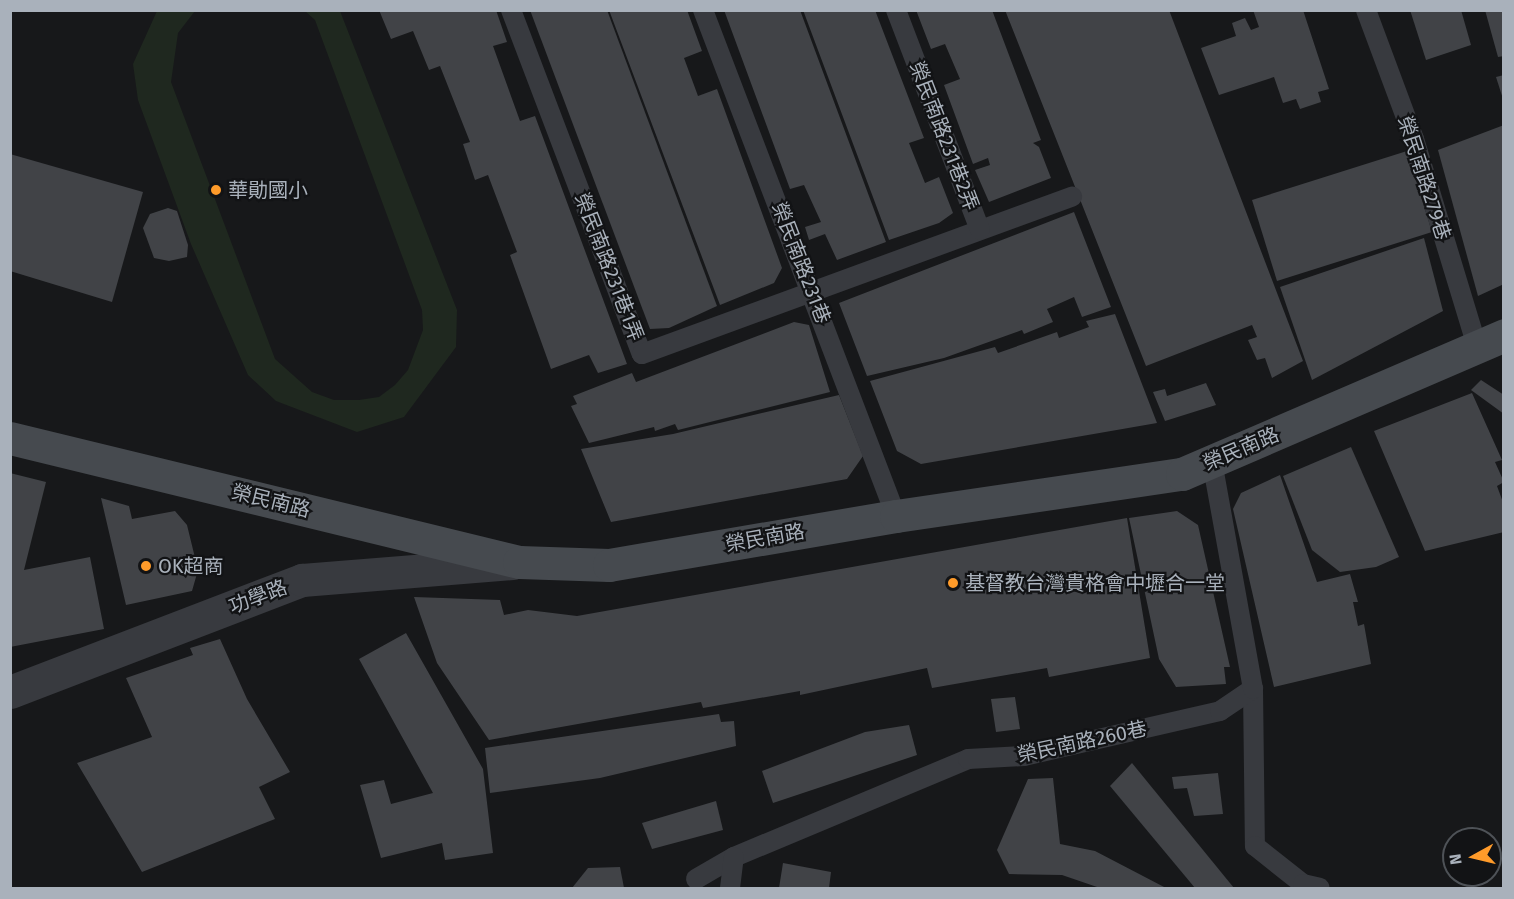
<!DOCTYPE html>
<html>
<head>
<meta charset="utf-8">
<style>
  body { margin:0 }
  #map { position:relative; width:1514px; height:899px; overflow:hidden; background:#17181a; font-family:"Fira Sans","Noto Sans TC",sans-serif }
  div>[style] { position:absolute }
  .green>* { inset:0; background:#1f281f }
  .building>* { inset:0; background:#414347 }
  .lane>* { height:20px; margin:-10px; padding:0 10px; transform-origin:10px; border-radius:10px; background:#383a3f }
  .street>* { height:33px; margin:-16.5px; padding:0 16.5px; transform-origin:16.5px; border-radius:16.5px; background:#383a3f }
  .secondary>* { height:33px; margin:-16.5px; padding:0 16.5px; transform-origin:16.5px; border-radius:16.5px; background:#464a4f }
  .dots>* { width:16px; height:16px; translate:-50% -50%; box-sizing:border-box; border:3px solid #121315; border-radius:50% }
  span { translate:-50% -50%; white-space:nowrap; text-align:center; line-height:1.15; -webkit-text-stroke:4.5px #121315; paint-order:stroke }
  .street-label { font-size:20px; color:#a9b1bb }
  .poi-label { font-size:20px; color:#a9b1bb }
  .left { translate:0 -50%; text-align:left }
  .frame { position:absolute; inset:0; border:12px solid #a9b1bb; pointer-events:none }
  .north { position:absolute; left:1442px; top:827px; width:60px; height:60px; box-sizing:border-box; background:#121315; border:2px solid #4e5257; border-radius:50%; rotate:262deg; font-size:16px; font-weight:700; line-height:24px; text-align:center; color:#a9b1bb }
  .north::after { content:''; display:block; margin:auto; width:21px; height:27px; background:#ff9b2a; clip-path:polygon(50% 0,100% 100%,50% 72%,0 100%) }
</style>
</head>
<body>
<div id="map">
  <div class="green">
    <i style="clip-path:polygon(157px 11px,195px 11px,178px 33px,171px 82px,275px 359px,312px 392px,334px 400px,359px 400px,379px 397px,395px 385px,408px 370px,423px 330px,422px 310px,315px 20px,305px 11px,340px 11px,457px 310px,456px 347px,404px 417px,357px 432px,276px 401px,248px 375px,191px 244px,138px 100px,133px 64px)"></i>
  </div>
  <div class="building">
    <i style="clip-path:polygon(379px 10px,496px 10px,507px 42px,493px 46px,520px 121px,535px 116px,627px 364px,598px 373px,589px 355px,551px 369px,510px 255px,517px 252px,488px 175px,475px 180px,463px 144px,470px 142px,440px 66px,429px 70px,413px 31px,391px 39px)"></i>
    <i style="clip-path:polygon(530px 10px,607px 10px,717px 306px,669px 328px,650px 329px)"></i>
    <i style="clip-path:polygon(609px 10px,687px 10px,702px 51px,684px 58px,698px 96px,717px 89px,782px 268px,774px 283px,720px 305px)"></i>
    <i style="clip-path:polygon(724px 10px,800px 10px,886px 242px,837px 260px,825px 234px,809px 240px,805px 227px,821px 222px,804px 185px,790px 189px)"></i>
    <i style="clip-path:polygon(803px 10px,875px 10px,924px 138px,909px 143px,925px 183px,939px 177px,953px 213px,939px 223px,889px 240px)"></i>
    <i style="clip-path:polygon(916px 10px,992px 10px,1041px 140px,1033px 143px,1039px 147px,1051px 178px,989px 202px,975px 170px,990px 165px,988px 158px,973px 164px,944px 85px,960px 79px,945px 44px,931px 49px)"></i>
    <i style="clip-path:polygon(1005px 10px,1169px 10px,1303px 361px,1272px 378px,1265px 358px,1257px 360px,1248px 340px,1257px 337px,1252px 325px,1146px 366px)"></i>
    <i style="clip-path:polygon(1253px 10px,1303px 10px,1329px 89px,1318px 92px,1321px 102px,1300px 109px,1296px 99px,1283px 103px,1274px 77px,1219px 95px,1201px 48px,1236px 36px,1232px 23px,1245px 18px,1251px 30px,1259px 27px)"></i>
    <i style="clip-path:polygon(1410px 10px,1461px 10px,1471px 45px,1426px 60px)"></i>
    <i style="clip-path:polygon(1485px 10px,1504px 10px,1504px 56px,1498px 57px)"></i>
    <i style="clip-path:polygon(1504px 75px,1504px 99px,1503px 99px,1496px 77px)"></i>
    <i style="clip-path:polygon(1504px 125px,1504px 284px,1478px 296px,1438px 150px)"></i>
    <i style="clip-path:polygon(1407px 151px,1432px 232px,1277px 281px,1252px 200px)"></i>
    <i style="clip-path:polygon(10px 154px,143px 192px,112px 302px,10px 271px)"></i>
    <i style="clip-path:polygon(168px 208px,177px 211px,188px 245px,187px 257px,169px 261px,154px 258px,143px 228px,150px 214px)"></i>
    <i style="clip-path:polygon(1074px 212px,1111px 307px,1082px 317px,1074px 297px,1047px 309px,1053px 322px,1024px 334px,1022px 330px,944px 358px,867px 376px,839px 303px)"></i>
    <i style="clip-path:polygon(1424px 238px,1443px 311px,1312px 380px,1280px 287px)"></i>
    <i style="clip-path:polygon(1115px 314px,1157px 423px,921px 464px,897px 451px,870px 381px,995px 347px,998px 353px,1057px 332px,1059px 338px,1089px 327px,1086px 321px)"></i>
    <i style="clip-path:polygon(794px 322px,809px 325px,830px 392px,678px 430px,675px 424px,655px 431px,654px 427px,589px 443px,571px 406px,577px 404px,573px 396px,632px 373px,636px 382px)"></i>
    <i style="clip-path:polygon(1481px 380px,1504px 395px,1504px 414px,1471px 390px)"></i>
    <i style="clip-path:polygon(1206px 383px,1216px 405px,1165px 421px,1153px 392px,1165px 389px,1167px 396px)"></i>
    <i style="clip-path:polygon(1472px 393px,1502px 460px,1495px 462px,1504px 482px,1497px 486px,1504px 505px,1504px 532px,1425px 551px,1374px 431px)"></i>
    <i style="clip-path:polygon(839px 395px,863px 456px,847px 479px,611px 522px,581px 449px,673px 434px)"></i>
    <i style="clip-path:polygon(1351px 447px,1399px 557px,1376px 567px,1340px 572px,1312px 550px,1283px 476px)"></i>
    <i style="clip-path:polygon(10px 473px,46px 482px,24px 570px,90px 557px,104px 629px,10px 647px)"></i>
    <i style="clip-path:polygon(1280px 475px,1317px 582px,1350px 574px,1358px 602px,1353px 602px,1358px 626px,1364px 624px,1371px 664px,1274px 687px,1233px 509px,1241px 493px)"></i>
    <i style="clip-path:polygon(101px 498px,129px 506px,132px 519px,175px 511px,187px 525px,198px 570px,192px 591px,126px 605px)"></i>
    <i style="clip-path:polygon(1177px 511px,1198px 525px,1230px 667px,1224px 667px,1226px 684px,1176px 687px,1159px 659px,1129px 518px)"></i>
    <i style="clip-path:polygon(1127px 518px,1150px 658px,1049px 677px,1047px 668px,932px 688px,927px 668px,800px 695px,800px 691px,703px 708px,701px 702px,489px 740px,437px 663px,414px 597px,500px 600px,504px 615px,528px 610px,577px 616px)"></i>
    <i style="clip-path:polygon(406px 633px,483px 769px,493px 853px,445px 860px,442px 843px,381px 858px,360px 785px,384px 780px,391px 804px,433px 793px,359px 659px)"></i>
    <i style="clip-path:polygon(220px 639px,247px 699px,290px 772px,259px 787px,275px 819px,142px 872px,77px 763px,152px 737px,126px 678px,193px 655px,190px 648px)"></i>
    <i style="clip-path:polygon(1015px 697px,1020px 729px,996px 732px,991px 699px)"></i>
    <i style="clip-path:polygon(719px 714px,721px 722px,734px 721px,736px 746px,600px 778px,490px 793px,485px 748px)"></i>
    <i style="clip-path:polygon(909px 725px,917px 755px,773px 803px,762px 771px,865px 732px)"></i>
    <i style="clip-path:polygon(1132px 763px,1234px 888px,1195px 888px,1110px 786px)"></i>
    <i style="clip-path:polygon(1218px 773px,1223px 814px,1194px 816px,1187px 788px,1174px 789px,1172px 777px)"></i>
    <i style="clip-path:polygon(1053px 778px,1060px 844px,1095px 851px,1166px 888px,1100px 888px,1062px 875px,1009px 874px,997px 850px,1028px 779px)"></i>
    <i style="clip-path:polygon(716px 801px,723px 830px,652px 849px,642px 823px)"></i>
    <i style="clip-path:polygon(783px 863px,831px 872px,829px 888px,779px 888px)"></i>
    <i style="clip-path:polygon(620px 867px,624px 888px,572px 888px,588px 868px)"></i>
  </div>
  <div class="lane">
    <i style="left:511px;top:10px;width:368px;rotate:69.2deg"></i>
    <i style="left:642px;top:354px;width:458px;rotate:-20.1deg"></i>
    <i style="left:703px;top:10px;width:542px;rotate:69.12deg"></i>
    <i style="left:896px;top:10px;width:235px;rotate:69.1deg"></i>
    <i style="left:1366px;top:10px;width:138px;rotate:69.6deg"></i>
    <i style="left:1414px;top:139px;width:217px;rotate:73.1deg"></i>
    <i style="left:1253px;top:689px;width:157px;rotate:89.3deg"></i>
    <i style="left:1255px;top:846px;width:61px;rotate:38.4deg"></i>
    <i style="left:1303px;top:884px;width:17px;rotate:13deg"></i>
    <i style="left:696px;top:879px;width:44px;rotate:-30.1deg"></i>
    <i style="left:734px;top:857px;width:254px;rotate:-22.7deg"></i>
    <i style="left:968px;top:759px;width:56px;rotate:-3.1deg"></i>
    <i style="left:1024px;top:756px;width:201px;rotate:-12.9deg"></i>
    <i style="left:1220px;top:711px;width:40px;rotate:-34deg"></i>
    <i style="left:1253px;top:689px;width:232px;rotate:-100.2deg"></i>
    <i style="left:730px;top:888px;width:31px;rotate:-83deg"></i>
  </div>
  <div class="street">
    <i style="left:10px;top:692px;width:313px;rotate:-21deg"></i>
    <i style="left:302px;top:580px;width:211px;rotate:-4.6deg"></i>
  </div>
  <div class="secondary">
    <i style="left:10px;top:438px;width:524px;rotate:13.69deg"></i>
    <i style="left:519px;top:562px;width:90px;rotate:1.9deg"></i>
    <i style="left:609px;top:565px;width:291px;rotate:-9.7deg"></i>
    <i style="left:896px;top:516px;width:289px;rotate:-8.4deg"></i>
    <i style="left:1182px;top:474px;width:351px;rotate:-23.3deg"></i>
  </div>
  <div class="dots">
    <i style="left:216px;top:190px;background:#ff9b2a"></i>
    <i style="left:146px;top:566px;background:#ff9b2a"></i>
    <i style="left:953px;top:583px;background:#ff9b2a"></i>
  </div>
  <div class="street-label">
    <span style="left:944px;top:136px;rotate:69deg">榮民南路231巷2弄</span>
    <span style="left:1424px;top:178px;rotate:72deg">榮民南路279巷</span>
    <span style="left:801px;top:263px;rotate:69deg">榮民南路231巷</span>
    <span style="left:609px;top:267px;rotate:69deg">榮民南路231巷1弄</span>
    <span style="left:1241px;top:449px;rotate:-23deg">榮民南路</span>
    <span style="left:271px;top:501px;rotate:14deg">榮民南路</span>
    <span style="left:765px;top:538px;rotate:-10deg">榮民南路</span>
    <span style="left:258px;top:597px;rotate:-21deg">功學路</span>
    <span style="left:1082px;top:742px;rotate:-12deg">榮民南路260巷</span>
  </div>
  <div class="poi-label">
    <span class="left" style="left:228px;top:190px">華勛國小</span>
    <span class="left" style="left:158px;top:566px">OK超商</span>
    <span class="left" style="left:965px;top:583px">基督教台灣貴格會中壢合一堂</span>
  </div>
  <div class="frame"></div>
  <div class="north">N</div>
</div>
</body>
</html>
